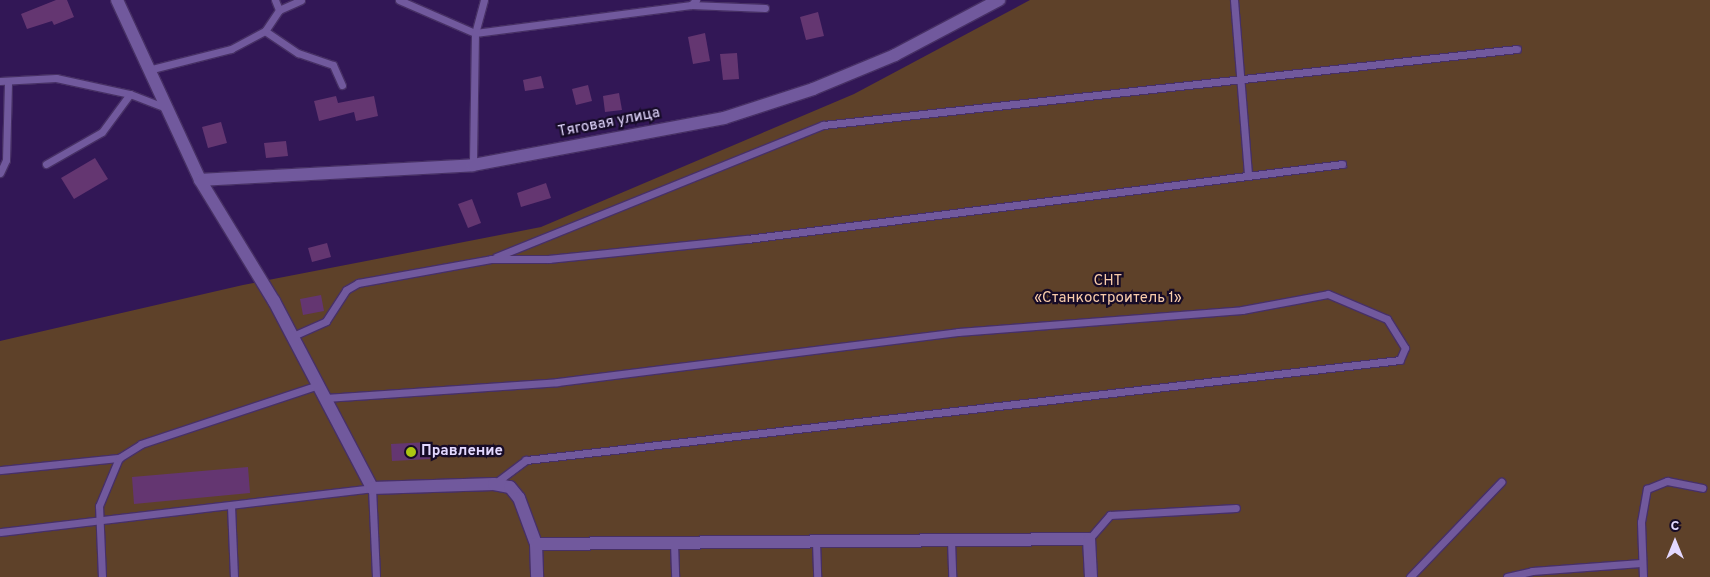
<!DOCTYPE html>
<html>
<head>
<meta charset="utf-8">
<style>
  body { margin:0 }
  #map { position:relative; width:1710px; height:577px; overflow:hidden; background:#321756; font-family:Overpass,sans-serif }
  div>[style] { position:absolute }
  .green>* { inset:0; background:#5e4129 }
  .building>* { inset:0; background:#643671 }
  .roads { filter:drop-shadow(1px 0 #473065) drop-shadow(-1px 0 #473065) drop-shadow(0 1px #473065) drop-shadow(0 -1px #473065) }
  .lane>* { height:7px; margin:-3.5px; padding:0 3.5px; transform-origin:3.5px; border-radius:3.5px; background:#71599d }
  .street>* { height:12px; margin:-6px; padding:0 6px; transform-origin:6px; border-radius:6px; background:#71599d }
  .dots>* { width:14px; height:14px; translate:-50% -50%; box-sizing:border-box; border:2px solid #160b27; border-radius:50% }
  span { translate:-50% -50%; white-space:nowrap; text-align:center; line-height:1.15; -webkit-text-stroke:4.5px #160b27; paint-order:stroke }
  .street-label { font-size:15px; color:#e3d8ff }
  .park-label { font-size:15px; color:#f7cbaa }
  .poi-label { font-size:15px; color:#e3d8ff; font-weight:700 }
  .left { translate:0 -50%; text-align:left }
  .north { position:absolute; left:1650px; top:517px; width:50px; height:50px; -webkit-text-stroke:4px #160b27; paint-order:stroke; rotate:0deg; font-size:14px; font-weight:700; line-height:20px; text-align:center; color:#e3d8ff }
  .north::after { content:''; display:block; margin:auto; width:18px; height:22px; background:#e3d8ff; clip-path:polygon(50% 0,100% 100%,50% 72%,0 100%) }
</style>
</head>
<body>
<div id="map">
  <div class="green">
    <i style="clip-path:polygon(1030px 0,1710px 0,1710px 577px,0 577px,0 341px,243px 285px,541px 227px,854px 94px)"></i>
  </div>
  <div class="building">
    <i style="clip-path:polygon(56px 0,67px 0,74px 17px,54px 25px,52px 21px,27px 29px,21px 14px)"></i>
    <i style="clip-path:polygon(818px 12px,824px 36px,806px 40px,800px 17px)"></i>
    <i style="clip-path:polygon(705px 33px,710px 61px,693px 64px,688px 37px)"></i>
    <i style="clip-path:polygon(737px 53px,739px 79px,723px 80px,720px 54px)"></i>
    <i style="clip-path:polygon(541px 76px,544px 88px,525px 91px,523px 80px)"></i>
    <i style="clip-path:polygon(588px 85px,592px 101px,576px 105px,572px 89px)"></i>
    <i style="clip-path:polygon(619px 93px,622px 110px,605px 112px,603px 96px)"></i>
    <i style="clip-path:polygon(336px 96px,338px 103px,374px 96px,378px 116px,356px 121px,354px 112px,319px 121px,314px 101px)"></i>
    <i style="clip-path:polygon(221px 122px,227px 143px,208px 148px,202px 127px)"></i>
    <i style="clip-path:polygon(286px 141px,288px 156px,266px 158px,264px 143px)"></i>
    <i style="clip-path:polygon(95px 158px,108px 179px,74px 199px,61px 178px)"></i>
    <i style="clip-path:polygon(546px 183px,551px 198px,521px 207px,517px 193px)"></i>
    <i style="clip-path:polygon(472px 199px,481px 223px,468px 228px,458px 204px)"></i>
    <i style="clip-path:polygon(327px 243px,331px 257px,312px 262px,308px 248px)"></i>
    <i style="clip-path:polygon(321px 295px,324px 311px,303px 315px,300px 299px)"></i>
    <i style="clip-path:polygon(429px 442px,430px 459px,392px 461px,391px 444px)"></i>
    <i style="clip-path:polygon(248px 467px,250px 493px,134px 504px,132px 477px)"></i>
  </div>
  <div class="roads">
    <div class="lane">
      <i style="left:275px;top:0;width:11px;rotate:68deg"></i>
      <i style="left:399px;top:0;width:83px;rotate:23.5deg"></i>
      <i style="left:475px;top:33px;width:132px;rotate:90.9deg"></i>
      <i style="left:484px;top:0;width:34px;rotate:105deg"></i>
      <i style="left:475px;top:33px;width:218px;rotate:-7.4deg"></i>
      <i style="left:691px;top:5px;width:7px;rotate:-45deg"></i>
      <i style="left:1234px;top:0;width:176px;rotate:85.4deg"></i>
      <i style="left:691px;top:5px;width:74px;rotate:2.3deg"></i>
      <i style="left:265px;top:31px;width:40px;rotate:34deg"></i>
      <i style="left:298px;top:53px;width:37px;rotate:19deg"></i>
      <i style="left:333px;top:65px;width:22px;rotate:66deg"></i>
      <i style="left:148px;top:70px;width:86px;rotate:-14.2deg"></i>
      <i style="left:231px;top:49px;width:38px;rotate:-28deg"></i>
      <i style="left:265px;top:31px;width:25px;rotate:-56deg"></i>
      <i style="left:279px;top:10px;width:24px;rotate:-24deg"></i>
      <i style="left:0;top:81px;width:56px;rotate:-3.1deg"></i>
      <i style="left:56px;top:78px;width:76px;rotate:12.2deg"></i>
      <i style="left:130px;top:94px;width:36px;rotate:21deg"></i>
      <i style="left:46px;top:164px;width:64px;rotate:-29.7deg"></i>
      <i style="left:102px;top:132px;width:47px;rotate:-53.6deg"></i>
      <i style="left:0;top:173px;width:14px;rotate:-65deg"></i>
      <i style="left:6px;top:160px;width:78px;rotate:-88.5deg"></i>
      <i style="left:496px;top:257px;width:353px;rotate:-22deg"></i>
      <i style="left:823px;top:125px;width:698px;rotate:-6.25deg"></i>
      <i style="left:293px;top:336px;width:36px;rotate:-24deg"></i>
      <i style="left:326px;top:321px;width:37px;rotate:-57deg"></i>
      <i style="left:346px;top:290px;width:14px;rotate:-30deg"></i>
      <i style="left:358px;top:283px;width:135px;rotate:-10.2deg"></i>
      <i style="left:491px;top:259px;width:58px"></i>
      <i style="left:549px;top:259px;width:199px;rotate:-5.8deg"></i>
      <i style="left:747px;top:239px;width:600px;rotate:-7.18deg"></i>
      <i style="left:325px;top:398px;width:233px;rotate:-3.9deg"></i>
      <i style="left:557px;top:382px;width:404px;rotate:-7.1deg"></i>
      <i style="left:958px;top:332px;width:285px;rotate:-4.4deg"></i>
      <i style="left:1242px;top:310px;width:87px;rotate:-10.5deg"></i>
      <i style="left:1328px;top:294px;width:64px;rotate:23deg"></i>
      <i style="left:1387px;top:319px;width:34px;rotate:58deg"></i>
      <i style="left:1405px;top:348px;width:13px;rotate:113deg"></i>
      <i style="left:1400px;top:360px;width:880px;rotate:173.47deg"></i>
      <i style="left:526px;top:460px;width:39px;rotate:143deg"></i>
      <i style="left:0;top:470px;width:120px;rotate:-5.8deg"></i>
      <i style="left:231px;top:506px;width:71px;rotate:87.6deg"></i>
      <i style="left:0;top:532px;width:375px;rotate:-6.7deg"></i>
      <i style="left:372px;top:488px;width:89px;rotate:87.4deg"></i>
      <i style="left:1089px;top:539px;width:32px;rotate:-49deg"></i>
      <i style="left:1110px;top:515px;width:126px;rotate:-3.2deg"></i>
      <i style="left:951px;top:540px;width:37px;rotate:88deg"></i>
      <i style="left:816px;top:542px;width:35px;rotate:88deg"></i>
      <i style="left:674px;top:543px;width:34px;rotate:88deg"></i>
      <i style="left:102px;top:577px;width:71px;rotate:-92.4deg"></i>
      <i style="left:99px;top:506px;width:52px;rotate:-67.4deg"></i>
      <i style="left:119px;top:458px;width:26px;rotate:-32deg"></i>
      <i style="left:141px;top:444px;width:187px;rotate:-18.4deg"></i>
      <i style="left:1410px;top:577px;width:132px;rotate:-46.2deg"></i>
      <i style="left:1507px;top:577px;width:26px;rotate:-13deg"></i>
      <i style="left:1532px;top:571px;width:109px;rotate:-4.2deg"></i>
      <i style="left:1643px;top:577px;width:55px;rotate:-92.1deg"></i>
      <i style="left:1641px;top:522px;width:34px;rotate:-80deg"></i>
      <i style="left:1647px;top:489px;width:22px;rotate:-22deg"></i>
      <i style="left:1667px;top:481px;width:36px;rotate:11deg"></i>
    </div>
    <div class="street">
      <i style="left:117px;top:0;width:198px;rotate:65.2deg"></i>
      <i style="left:200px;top:180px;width:142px;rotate:58.6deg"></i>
      <i style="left:274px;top:301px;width:211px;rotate:62.3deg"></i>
      <i style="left:372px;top:488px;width:122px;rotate:-1.9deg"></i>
      <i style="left:494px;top:484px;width:16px;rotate:11deg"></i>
      <i style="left:510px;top:487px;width:14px;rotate:51deg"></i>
      <i style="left:519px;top:498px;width:49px;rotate:69.7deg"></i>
      <i style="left:536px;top:544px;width:33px;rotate:88deg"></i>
      <i style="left:200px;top:180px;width:273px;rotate:-3.1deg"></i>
      <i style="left:473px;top:165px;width:255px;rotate:-10.6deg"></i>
      <i style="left:724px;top:118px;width:94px;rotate:-18deg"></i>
      <i style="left:813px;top:89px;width:89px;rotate:-22.5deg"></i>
      <i style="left:895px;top:55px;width:118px;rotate:-27.9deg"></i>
      <i style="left:536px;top:544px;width:553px;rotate:-0.52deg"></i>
      <i style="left:1089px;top:539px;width:38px;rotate:87deg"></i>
    </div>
  </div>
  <div class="dots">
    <i style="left:411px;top:452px;background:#acc611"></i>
  </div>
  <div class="street-label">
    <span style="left:609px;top:123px;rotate:-11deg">Тяговая улица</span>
  </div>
  <div class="park-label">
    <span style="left:1108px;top:290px">СНТ<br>«Станкостроитель 1»</span>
  </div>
  <div class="poi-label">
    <span class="left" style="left:421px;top:452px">Правление</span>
  </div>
  <div class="north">С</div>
</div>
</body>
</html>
